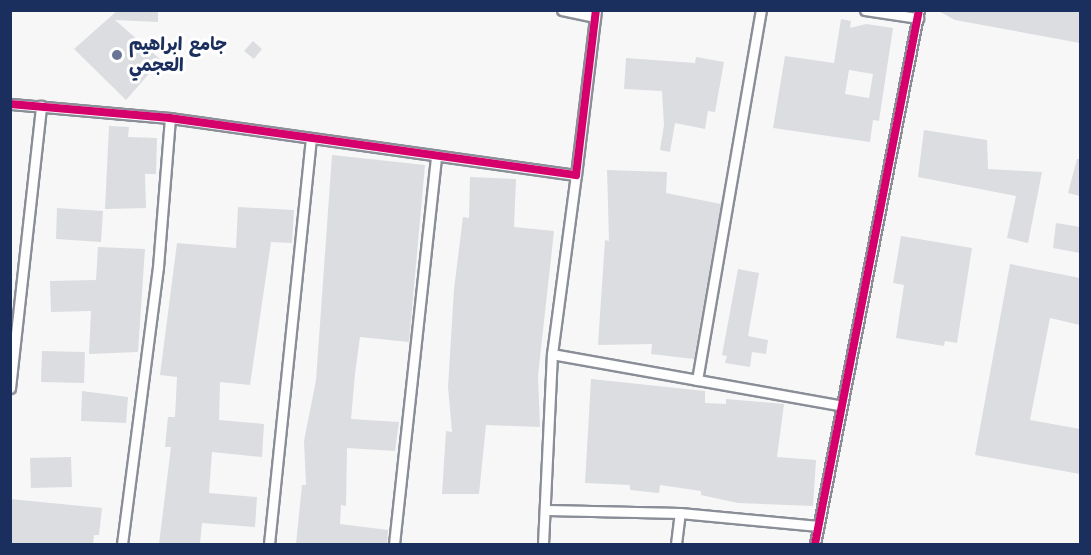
<!DOCTYPE html>
<html>
<head>
<meta charset="utf-8">
<style>
  body { margin:0 }
  #map { position:relative; width:1091px; height:555px; overflow:hidden; background:#f7f7f8; font-family:"Shantell Sans","Playpen Sans Arabic",sans-serif }
  div>[style] { position:absolute }
  .building>* { inset:0; background:#dcdde0 }
  .roads { filter:drop-shadow(2px 0 #8a8e97) drop-shadow(-2px 0 #8a8e97) drop-shadow(0 2px #8a8e97) drop-shadow(0 -2px #8a8e97) }
  .street>* { height:9px; margin:-4.5px; padding:0 4.5px; transform-origin:4.5px; border-radius:4.5px; background:#fefefe }
  .cycleway>* { height:8px; margin:-4px; padding:0 4px; transform-origin:4px; border-radius:4px; background:#d6006c }
  .dots>* { width:16px; height:16px; translate:-50% -50%; box-sizing:border-box; border:3px solid #fff; border-radius:50% }
  span { translate:-50% -50%; white-space:nowrap; text-align:center; line-height:1.15; -webkit-text-stroke:6px #fff; paint-order:stroke }
  .poi-label { font-size:18px; color:#1b2f5e; font-weight:700 }
  .left { translate:0 -50%; text-align:left }
  .frame { position:absolute; inset:0; border:12px solid #1b2f5e; pointer-events:none }
</style>
</head>
<body>
<div id="map">
  <div class="building">
    <i style="clip-path:polygon(118px 10px,158px 10px,158px 22px,115px 20px,161px 60px,126px 100px,74px 49px)"></i>
    <i style="clip-path:polygon(937px 10px,1080px 10px,1080px 43px,955px 20px)"></i>
    <i style="clip-path:polygon(evenodd,841px 19px,851px 21px,850px 28px,866px 24px,893px 28px,879px 121px,873px 120px,870px 142px,773px 128px,785px 56px,834px 63px,841px 19px,849px 70px,873px 74px,869px 98px,845px 94px,849px 70px)"></i>
    <i style="clip-path:polygon(253px 41px,262px 49px,254px 59px,244px 51px)"></i>
    <i style="clip-path:polygon(696px 57px,724px 62px,715px 112px,708px 111px,705px 129px,675px 123px,670px 152px,660px 150px,664px 125px,662px 91px,624px 89px,626px 58px,695px 63px)"></i>
    <i style="clip-path:polygon(109px 126px,129px 127px,128px 137px,157px 138px,156px 174px,145px 174px,146px 208px,105px 209px)"></i>
    <i style="clip-path:polygon(924px 130px,987px 140px,988px 169px,1042px 172px,1028px 243px,1007px 238px,1016px 196px,918px 177px)"></i>
    <i style="clip-path:polygon(332px 155px,425px 165px,409px 342px,360px 337px,355px 374px,351px 419px,399px 422px,395px 451px,347px 448px,346px 506px,341px 505px,340px 524px,388px 530px,387px 544px,296px 544px,302px 485px,306px 485px,304px 441px,316px 380px)"></i>
    <i style="clip-path:polygon(1077px 159px,1080px 159px,1080px 196px,1068px 193px)"></i>
    <i style="clip-path:polygon(607px 170px,667px 172px,666px 193px,721px 204px,694px 359px,651px 354px,652px 344px,598px 345px,605px 240px,609px 241px)"></i>
    <i style="clip-path:polygon(470px 177px,516px 179px,514px 227px,554px 231px,538px 376px,540px 427px,486px 425px,479px 494px,442px 494px,446px 431px,452px 432px,448px 387px,454px 289px,463px 217px,469px 218px)"></i>
    <i style="clip-path:polygon(238px 207px,294px 210px,292px 243px,271px 242px,250px 385px,220px 382px,219px 420px,264px 424px,262px 457px,212px 452px,209px 493px,257px 497px,255px 527px,202px 523px,200px 544px,159px 544px,171px 447px,165px 447px,168px 417px,175px 417px,177px 377px,160px 375px,177px 243px,236px 248px)"></i>
    <i style="clip-path:polygon(57px 208px,103px 211px,101px 242px,56px 239px)"></i>
    <i style="clip-path:polygon(1056px 223px,1080px 227px,1080px 253px,1053px 248px)"></i>
    <i style="clip-path:polygon(901px 236px,972px 248px,957px 343px,945px 341px,944px 346px,896px 338px,904px 285px,893px 283px)"></i>
    <i style="clip-path:polygon(98px 247px,145px 249px,138px 352px,89px 354px,91px 311px,51px 312px,50px 281px,96px 280px)"></i>
    <i style="clip-path:polygon(1010px 264px,1080px 278px,1080px 325px,1050px 318px,1030px 420px,1080px 429px,1080px 474px,975px 455px)"></i>
    <i style="clip-path:polygon(738px 269px,759px 273px,748px 336px,768px 340px,766px 354px,752px 352px,750px 367px,725px 363px,727px 356px,722px 355px)"></i>
    <i style="clip-path:polygon(42px 351px,85px 352px,84px 383px,41px 382px)"></i>
    <i style="clip-path:polygon(591px 379px,705px 391px,705px 403px,726px 404px,726px 399px,784px 404px,777px 457px,816px 460px,813px 506px,738px 503px,701px 495px,701px 491px,660px 485px,659px 493px,630px 490px,630px 485px,585px 483px)"></i>
    <i style="clip-path:polygon(82px 391px,128px 397px,126px 423px,81px 421px)"></i>
    <i style="clip-path:polygon(71px 457px,72px 487px,31px 488px,30px 458px)"></i>
    <i style="clip-path:polygon(10px 499px,102px 508px,99px 535px,94px 535px,93px 544px,10px 544px)"></i>
  </div>
  <div class="roads">
    <div class="street">
      <i style="left:562px;top:10px;width:34px;rotate:12deg"></i>
      <i style="left:865px;top:10px;width:54px;rotate:8.6deg"></i>
      <i style="left:10px;top:104px;width:161px;rotate:5deg"></i>
      <i style="left:170px;top:118px;width:410px;rotate:8deg"></i>
      <i style="left:576px;top:175px;width:166px;rotate:-83.1deg"></i>
      <i style="left:552px;top:354px;width:291px;rotate:10.1deg"></i>
      <i style="left:697px;top:380px;width:375px;rotate:-80.2deg"></i>
      <i style="left:10px;top:388px;width:284px;rotate:-83.7deg"></i>
      <i style="left:548px;top:510px;width:132px;rotate:1.3deg"></i>
      <i style="left:680px;top:513px;width:139px;rotate:5.4deg"></i>
      <i style="left:122px;top:544px;width:279px;rotate:-82.6deg"></i>
      <i style="left:158px;top:267px;width:149px;rotate:-85.4deg"></i>
      <i style="left:269px;top:544px;width:405px;rotate:-84.1deg"></i>
      <i style="left:394px;top:544px;width:388px;rotate:-83.8deg"></i>
      <i style="left:543px;top:544px;width:190px;rotate:-87.3deg"></i>
      <i style="left:552px;top:354px;width:181px;rotate:-82.4deg"></i>
      <i style="left:676px;top:544px;width:31px;rotate:-83deg"></i>
      <i style="left:815px;top:544px;width:544px;rotate:-78.98deg"></i>
    </div>
  </div>
  <div class="cycleway">
    <i style="left:10px;top:104px;width:161px;rotate:5deg"></i>
    <i style="left:170px;top:118px;width:410px;rotate:8deg"></i>
    <i style="left:576px;top:175px;width:166px;rotate:-83.1deg"></i>
    <i style="left:815px;top:544px;width:544px;rotate:-78.98deg"></i>
  </div>
  <div class="dots">
    <i style="left:117px;top:55px;background:#687594"></i>
  </div>
  <div class="poi-label">
    <span class="left" style="left:129px;top:55px">جامع ابراهيم<br>العجمي</span>
  </div>
  <div class="frame"></div>
</div>
</body>
</html>
